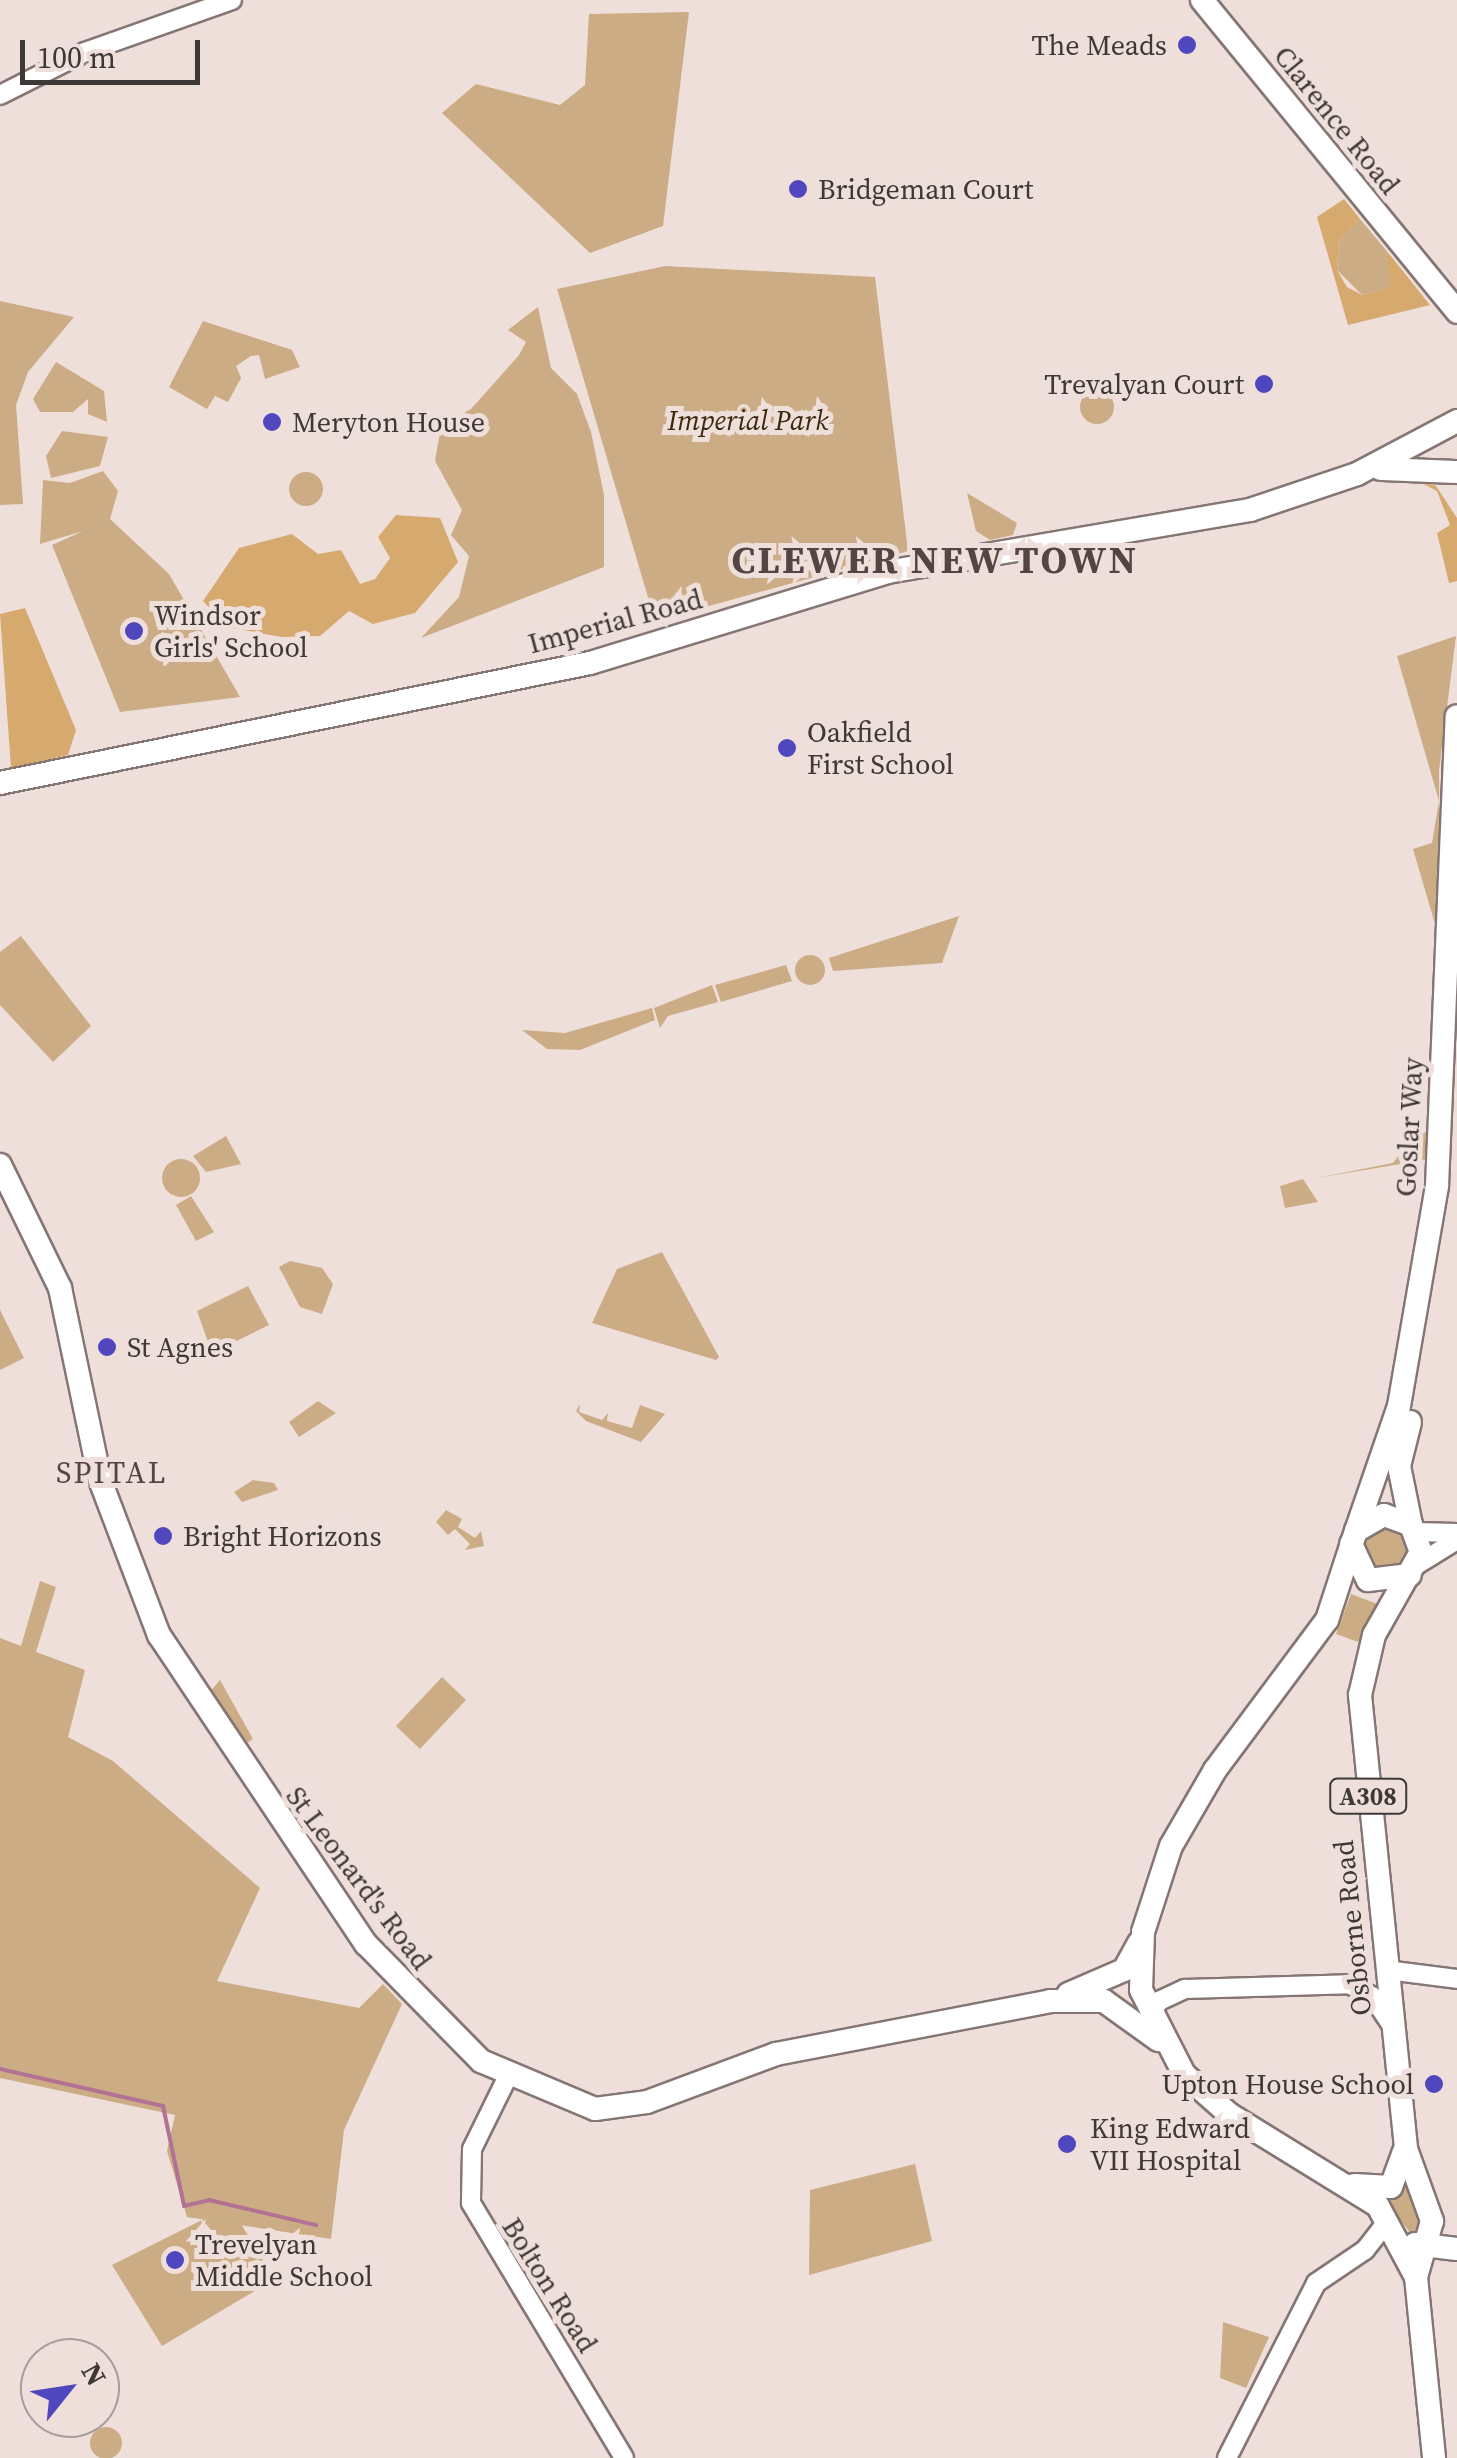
<!DOCTYPE html>
<html>
<head>
<meta charset="utf-8">
<style>
  body { margin:0 }
  #map { position:relative; width:1457px; height:2458px; overflow:hidden; background:#efdfdb; font-family:"Source Serif 4",serif }
  div>[style] { position:absolute }
  .green>* { inset:0; background:#cbac84 }
  .round { border-radius:50% }
  .forest>* { inset:0; background:#d6aa6f }
  .stream>* { height:4px; margin:-2px; padding:0 2px; transform-origin:2px; border-radius:2px; background:#b27294 }
  .roads { filter:drop-shadow(2px 0 #857673) drop-shadow(-2px 0 #857673) drop-shadow(0 2px #857673) drop-shadow(0 -2px #857673) }
  .minor>* { height:18px; margin:-9px; padding:0 9px; transform-origin:9px; border-radius:9px; background:#fff }
  .major>* { height:22px; margin:-11px; padding:0 11px; transform-origin:11px; border-radius:11px; background:#fff }
  .dots>* { width:28px; height:28px; translate:-50% -50%; box-sizing:border-box; border:5px solid #efdfdb; border-radius:50% }
  span { translate:-50% -50%; white-space:nowrap; text-align:center; line-height:1.15; -webkit-text-stroke:10px #efdfdb; paint-order:stroke }
  .shield-label span { padding:2px 8px; background:#efdfdb; border:2px solid; border-radius:8px; -webkit-text-stroke-width:0 }
  .shield-label { font-size:25px; color:#3e3836; font-weight:700 }
  .poi-label { font-size:28px; color:#3e3836 }
  .right { translate:-100% -50%; text-align:right }
  .left { translate:0 -50%; text-align:left }
  .street-label { font-size:28px; color:#3e3836 }
  .park-label { font-size:28px; color:#3a280d; font-style:italic }
  .neighbourhood-label { font-size:30px; color:#534542; letter-spacing:2.5px }
  .district-label { font-size:38px; color:#534542; font-weight:700; letter-spacing:2.5px }
  .north { position:absolute; left:20px; top:2338px; width:100px; height:100px; box-sizing:border-box; background:#efdfdb; border:2px solid #a89c99; border-radius:50%; rotate:60deg; font-size:28px; font-weight:700; line-height:40px; text-align:center; color:#3e3836 }
  .north::after { content:''; display:block; margin:auto; width:35px; height:45px; background:#5047be; clip-path:polygon(50% 0,100% 100%,50% 72%,0 100%) }
  .scale { position:absolute; left:20px; top:40px; width:180px; height:45px; box-sizing:border-box; border:5px solid #3e3836; border-top:0; padding-left:12px; font-size:30px; line-height:35px; white-space:nowrap; color:#3e3836; -webkit-text-stroke:8px #efdfdb; paint-order:stroke }
</style>
</head>
<body>
<div id="map">
  <div class="green">
    <i style="clip-path:polygon(689px 12px,663px 226px,590px 253px,442px 113px,476px 84px,560px 105px,585px 85px,589px 14px)"></i>
    <i style="clip-path:polygon(1360px 219px,1386px 250px,1392px 287px,1362px 295px,1337px 270px,1339px 241px)"></i>
    <i style="clip-path:polygon(665px 266px,875px 277px,908px 551px,655px 621px,557px 289px)"></i>
    <i style="clip-path:polygon(0 301px,74px 317px,28px 372px,16px 405px,23px 504px,0 505px)"></i>
    <i style="clip-path:polygon(538px 307px,551px 368px,577px 394px,591px 432px,604px 495px,604px 567px,421px 638px,459px 597px,469px 556px,451px 535px,462px 510px,435px 461px,441px 426px,471px 409px,519px 355px,526px 342px,508px 330px)"></i>
    <i style="clip-path:polygon(203px 321px,292px 350px,300px 367px,265px 379px,259px 355px,251px 356px,236px 366px,241px 378px,228px 402px,215px 396px,207px 409px,169px 387px)"></i>
    <i style="clip-path:polygon(56px 362px,104px 391px,107px 422px,88px 414px,88px 399px,73px 412px,40px 412px,33px 399px)"></i>
    <i class="round" style="left:1080px;top:390px;width:34px;height:34px"></i>
    <i style="clip-path:polygon(62px 431px,108px 437px,100px 466px,51px 478px,46px 456px)"></i>
    <i style="clip-path:polygon(103px 471px,118px 491px,110px 519px,169px 574px,240px 697px,120px 712px,52px 545px,83px 531px,40px 544px,43px 480px,70px 483px)"></i>
    <i class="round" style="left:289px;top:472px;width:34px;height:34px"></i>
    <i style="clip-path:polygon(967px 493px,1017px 523px,1013px 535px,990px 540px,976px 531px)"></i>
    <i style="clip-path:polygon(1456px 636px,1439px 771px,1440px 941px,1413px 849px,1432px 843px,1439px 801px,1397px 656px)"></i>
    <i style="clip-path:polygon(959px 916px,942px 963px,833px 971px,829px 958px)"></i>
    <i style="clip-path:polygon(21px 936px,91px 1026px,53px 1062px,0 1005px,0 952px)"></i>
    <i class="round" style="left:795px;top:955px;width:30px;height:30px"></i>
    <i style="clip-path:polygon(786px 965px,792px 981px,721px 1002px,715px 985px)"></i>
    <i style="clip-path:polygon(712px 985px,718px 1002px,668px 1016px,660px 1028px,654px 1008px)"></i>
    <i style="clip-path:polygon(652px 1008px,655px 1020px,580px 1050px,547px 1049px,522px 1030px,565px 1033px)"></i>
    <i style="clip-path:polygon(1431px 1131px,1430px 1159px,1317px 1178px,1393px 1163px,1414px 1135px)"></i>
    <i style="clip-path:polygon(226px 1136px,241px 1164px,206px 1172px,193px 1156px)"></i>
    <i class="round" style="left:162px;top:1159px;width:38px;height:38px"></i>
    <i style="clip-path:polygon(1303px 1179px,1318px 1202px,1285px 1208px,1280px 1186px)"></i>
    <i style="clip-path:polygon(191px 1196px,214px 1232px,196px 1241px,176px 1205px)"></i>
    <i style="clip-path:polygon(662px 1252px,719px 1357px,716px 1360px,592px 1323px,617px 1269px)"></i>
    <i style="clip-path:polygon(290px 1261px,322px 1268px,333px 1284px,322px 1314px,300px 1307px,279px 1267px)"></i>
    <i style="clip-path:polygon(248px 1286px,269px 1325px,212px 1353px,197px 1311px)"></i>
    <i style="clip-path:polygon(0 1310px,24px 1358px,0 1370px)"></i>
    <i style="clip-path:polygon(318px 1401px,336px 1413px,299px 1437px,289px 1422px)"></i>
    <i style="clip-path:polygon(580px 1404px,579px 1412px,602px 1420px,608px 1413px,607px 1421px,632px 1428px,640px 1405px,665px 1414px,641px 1442px,586px 1421px,576px 1411px)"></i>
    <i style="clip-path:polygon(253px 1480px,274px 1483px,278px 1490px,242px 1502px,234px 1492px)"></i>
    <i style="clip-path:polygon(446px 1510px,462px 1519px,458px 1527px,475px 1538px,481px 1531px,484px 1546px,465px 1550px,470px 1544px,455px 1529px,448px 1535px,436px 1522px)"></i>
    <i style="clip-path:polygon(1401px 1526px,1416px 1560px,1378px 1581px,1359px 1542px,1372px 1527px)"></i>
    <i style="clip-path:polygon(40px 1581px,56px 1587px,36px 1652px,85px 1670px,68px 1737px,113px 1761px,260px 1888px,217px 1981px,359px 2008px,383px 1984px,402px 2004px,344px 2130px,331px 2239px,187px 2217px,167px 2151px,175px 2115px,0 2078px,0 1638px,21px 1646px)"></i>
    <i style="clip-path:polygon(1351px 1594px,1383px 1606px,1358px 1642px,1336px 1634px)"></i>
    <i style="clip-path:polygon(442px 1677px,466px 1700px,420px 1749px,396px 1726px)"></i>
    <i style="clip-path:polygon(220px 1680px,253px 1739px,243px 1746px,209px 1693px)"></i>
    <i style="clip-path:polygon(915px 2164px,932px 2241px,809px 2275px,810px 2190px)"></i>
    <i style="clip-path:polygon(1406px 2180px,1427px 2213px,1412px 2235px,1383px 2198px)"></i>
    <i style="clip-path:polygon(208px 2217px,241px 2224px,275px 2279px,162px 2346px,112px 2265px)"></i>
    <i style="clip-path:polygon(1223px 2322px,1269px 2337px,1246px 2388px,1220px 2378px)"></i>
    <i class="round" style="left:90px;top:2427px;width:32px;height:32px"></i>
  </div>
  <div class="forest">
    <i style="clip-path:polygon(1344px 199px,1360px 219px,1339px 241px,1337px 270px,1347px 287px,1362px 295px,1391px 287px,1386px 250px,1430px 305px,1348px 325px,1317px 217px)"></i>
    <i style="clip-path:polygon(1406px 475px,1436px 486px,1457px 518px,1457px 581px,1449px 583px,1437px 533px,1450px 525px,1437px 491px)"></i>
    <i style="clip-path:polygon(396px 515px,440px 518px,458px 562px,415px 613px,373px 624px,349px 611px,320px 636px,281px 637px,227px 627px,203px 601px,239px 548px,292px 534px,318px 554px,341px 550px,360px 584px,375px 579px,390px 558px,378px 537px)"></i>
    <i style="clip-path:polygon(25px 608px,76px 730px,68px 755px,11px 768px,0 614px)"></i>
  </div>
  <div class="stream">
    <i style="left:0;top:2069px;width:167px;rotate:12.8deg"></i>
    <i style="left:163px;top:2106px;width:102px;rotate:78.1deg"></i>
    <i style="left:184px;top:2206px;width:26px;rotate:-13deg"></i>
    <i style="left:209px;top:2200px;width:110px;rotate:13.2deg"></i>
  </div>
  <div class="roads">
    <div class="minor">
      <i style="left:0;top:95px;width:95px;rotate:-26.8deg"></i>
      <i style="left:85px;top:52px;width:156px;rotate:-19.5deg"></i>
      <i style="left:1416px;top:1532px;width:41px;rotate:1.4deg"></i>
      <i style="left:1418px;top:1564px;width:46px;rotate:-31.6deg"></i>
      <i style="left:1387px;top:1970px;width:71px;rotate:7.3deg"></i>
      <i style="left:1149px;top:2017px;width:19px;rotate:-58deg"></i>
      <i style="left:1159px;top:2001px;width:29px;rotate:-25deg"></i>
      <i style="left:1185px;top:1989px;width:164px;rotate:-1.7deg"></i>
      <i style="left:1349px;top:1984px;width:26px;rotate:28deg"></i>
      <i style="left:1372px;top:1996px;width:36px;rotate:56deg"></i>
      <i style="left:507px;top:2078px;width:79px;rotate:116.2deg"></i>
      <i style="left:472px;top:2149px;width:54px;rotate:91.1deg"></i>
      <i style="left:471px;top:2203px;width:297px;rotate:59deg"></i>
      <i style="left:1227px;top:2458px;width:196px;rotate:-63deg"></i>
      <i style="left:1316px;top:2283px;width:59px;rotate:-34deg"></i>
      <i style="left:1365px;top:2250px;width:36px;rotate:-52deg"></i>
    </div>
    <div class="major">
      <i style="left:1202px;top:0;width:403px;rotate:50.7deg"></i>
      <i style="left:1381px;top:469px;width:76px;rotate:2.3deg"></i>
      <i style="left:0;top:783px;width:602px;rotate:-11.5deg"></i>
      <i style="left:590px;top:663px;width:311px;rotate:-17deg"></i>
      <i style="left:887px;top:572px;width:368px;rotate:-9.7deg"></i>
      <i style="left:1250px;top:510px;width:113px;rotate:-18.6deg"></i>
      <i style="left:1357px;top:474px;width:113px;rotate:-27.9deg"></i>
      <i style="left:0;top:1165px;width:137px;rotate:64deg"></i>
      <i style="left:60px;top:1288px;width:196px;rotate:78.2deg"></i>
      <i style="left:100px;top:1480px;width:166px;rotate:69.2deg"></i>
      <i style="left:159px;top:1635px;width:372px;rotate:56.2deg"></i>
      <i style="left:366px;top:1944px;width:164px;rotate:45.5deg"></i>
      <i style="left:481px;top:2061px;width:124px;rotate:22.8deg"></i>
      <i style="left:595px;top:2109px;width:52px;rotate:-7.7deg"></i>
      <i style="left:647px;top:2102px;width:138px;rotate:-20.4deg"></i>
      <i style="left:776px;top:2054px;width:279px;rotate:-10.9deg"></i>
      <i style="left:1050px;top:2001px;width:54px"></i>
      <i style="left:1104px;top:2001px;width:67px;rotate:35.8deg"></i>
      <i style="left:1410px;top:1422px;width:45px;rotate:104deg"></i>
      <i style="left:1399px;top:1466px;width:60px;rotate:78.5deg"></i>
      <i style="left:1356px;top:1531px;width:132px;rotate:-71deg"></i>
      <i style="left:1399px;top:1406px;width:223px;rotate:-80.2deg"></i>
      <i style="left:1437px;top:1186px;width:470px;rotate:-87.6deg"></i>
      <i style="left:1351px;top:1544px;width:40px;rotate:65deg"></i>
      <i style="left:1368px;top:1580px;width:42px;rotate:-6.8deg"></i>
      <i style="left:1068px;top:1994px;width:61px;rotate:-23.2deg"></i>
      <i style="left:1124px;top:1970px;width:31px;rotate:-61deg"></i>
      <i style="left:1354px;top:2185px;width:37px;rotate:3deg"></i>
      <i style="left:1391px;top:2187px;width:37px;rotate:-70deg"></i>
      <i style="left:1415px;top:2244px;width:42px;rotate:6.8deg"></i>
      <i style="left:1416px;top:2277px;width:81px;rotate:-118.2deg"></i>
      <i style="left:1378px;top:2206px;width:175px;rotate:-148.3deg"></i>
      <i style="left:1229px;top:2114px;width:60px;rotate:-138.4deg"></i>
      <i style="left:1184px;top:2074px;width:94px;rotate:-117.1deg"></i>
      <i style="left:1141px;top:1990px;width:58px;rotate:-88deg"></i>
      <i style="left:1143px;top:1932px;width:90px;rotate:-72deg"></i>
      <i style="left:1171px;top:1846px;width:88px;rotate:-59.9deg"></i>
      <i style="left:1215px;top:1770px;width:187px;rotate:-53.3deg"></i>
      <i style="left:1327px;top:1620px;width:94px;rotate:-72deg"></i>
      <i style="left:1356px;top:1531px;width:32px;rotate:-30deg"></i>
      <i style="left:1384px;top:1515px;width:29px;rotate:20deg"></i>
      <i style="left:1411px;top:1525px;width:29px;rotate:70deg"></i>
      <i style="left:1421px;top:1552px;width:95px;rotate:119.5deg"></i>
      <i style="left:1374px;top:1635px;width:62px;rotate:103.1deg"></i>
      <i style="left:1360px;top:1695px;width:456px;rotate:84.2deg"></i>
      <i style="left:1406px;top:2149px;width:77px;rotate:70.1deg"></i>
      <i style="left:1432px;top:2221px;width:58px;rotate:105.9deg"></i>
      <i style="left:1416px;top:2277px;width:182px;rotate:84.3deg"></i>
    </div>
  </div>
  <div class="dots">
    <i style="left:1187px;top:45px;background:#5047be"></i>
    <i style="left:798px;top:189px;background:#5047be"></i>
    <i style="left:1264px;top:384px;background:#5047be"></i>
    <i style="left:272px;top:422px;background:#5047be"></i>
    <i style="left:134px;top:631px;background:#5047be"></i>
    <i style="left:787px;top:748px;background:#5047be"></i>
    <i style="left:107px;top:1347px;background:#5047be"></i>
    <i style="left:163px;top:1536px;background:#5047be"></i>
    <i style="left:1434px;top:2084px;background:#5047be"></i>
    <i style="left:1067px;top:2144px;background:#5047be"></i>
    <i style="left:175px;top:2260px;background:#5047be"></i>
  </div>
  <div class="shield-label">
    <span style="left:1368px;top:1796px">A308</span>
  </div>
  <div class="poi-label">
    <span class="right" style="left:1167px;top:45px">The Meads</span>
    <span class="left" style="left:818px;top:189px">Bridgeman Court</span>
    <span class="right" style="left:1244px;top:384px">Trevalyan Court</span>
    <span class="left" style="left:292px;top:422px">Meryton House</span>
    <span class="left" style="left:154px;top:631px">Windsor<br>Girls' School</span>
    <span class="left" style="left:807px;top:748px">Oakfield<br>First School</span>
    <span class="left" style="left:127px;top:1347px">St Agnes</span>
    <span class="left" style="left:183px;top:1536px">Bright Horizons</span>
    <span class="right" style="left:1414px;top:2084px">Upton House School</span>
    <span class="left" style="left:1090px;top:2144px">King Edward<br>VII Hospital</span>
    <span class="left" style="left:195px;top:2260px">Trevelyan<br>Middle School</span>
  </div>
  <div class="street-label">
    <span style="left:1337px;top:120px;rotate:51deg">Clarence Road</span>
    <span style="left:615px;top:621px;rotate:-15deg">Imperial Road</span>
    <span style="left:1409px;top:1127px;rotate:-87deg">Goslar Way</span>
    <span style="left:359px;top:1878px;rotate:53deg">St Leonard's Road</span>
    <span style="left:1352px;top:1928px;rotate:-96deg">Osborne Road</span>
    <span style="left:550px;top:2285px;rotate:58deg">Bolton Road</span>
  </div>
  <div class="park-label">
    <span style="left:748px;top:420px">Imperial Park</span>
  </div>
  <div class="neighbourhood-label">
    <span style="left:112px;top:1473px">SPITAL</span>
  </div>
  <div class="district-label">
    <span style="left:935px;top:561px">CLEWER NEW TOWN</span>
  </div>
  <div class="north">N</div>
  <div class="scale">100 m</div>
</div>
</body>
</html>
